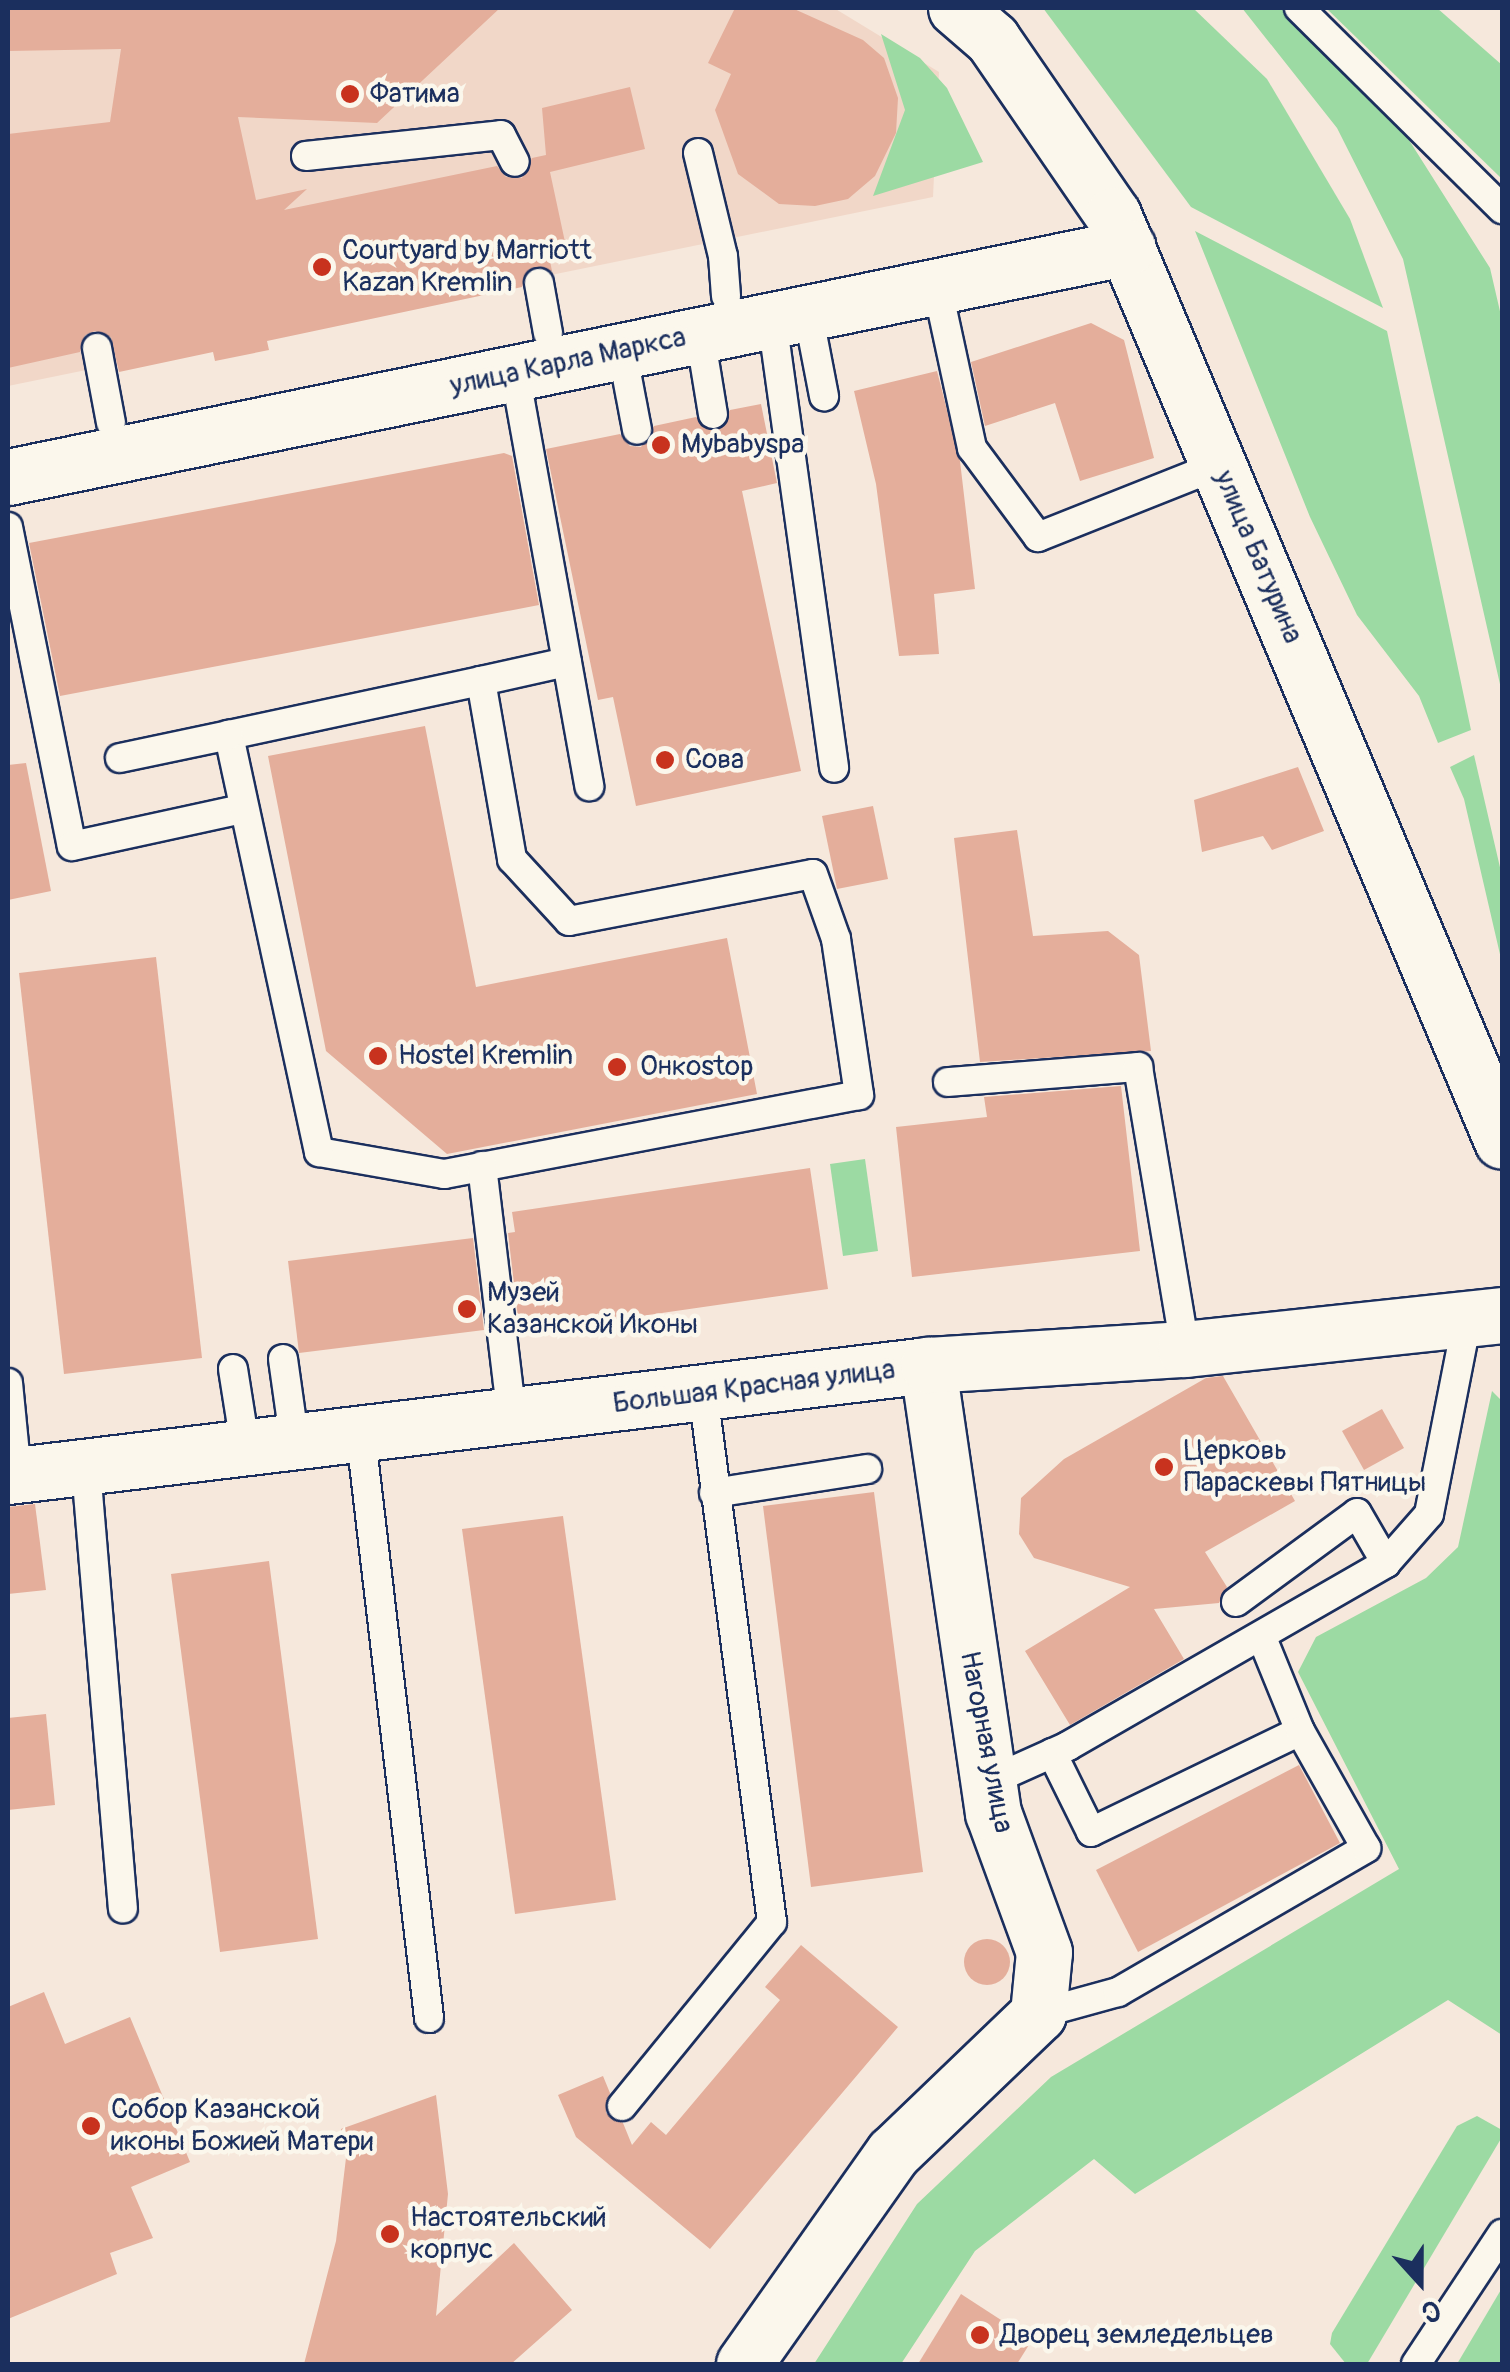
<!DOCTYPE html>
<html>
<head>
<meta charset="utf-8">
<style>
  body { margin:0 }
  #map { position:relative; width:1510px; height:2372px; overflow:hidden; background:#f6e8dc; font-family:Pangolin,sans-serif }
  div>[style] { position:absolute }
  .built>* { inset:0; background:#f1d7c8 }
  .green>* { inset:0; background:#9cdaa3 }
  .building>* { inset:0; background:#e4ae9b }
  .round { border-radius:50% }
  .roads { filter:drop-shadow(2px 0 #1b2f5e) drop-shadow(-2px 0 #1b2f5e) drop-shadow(0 2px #1b2f5e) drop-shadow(0 -2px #1b2f5e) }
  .service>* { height:28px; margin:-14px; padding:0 14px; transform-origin:14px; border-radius:14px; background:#fbf7ec }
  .minor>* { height:55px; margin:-27.5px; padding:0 27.5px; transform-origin:27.5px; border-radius:27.5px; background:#fbf7ec }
  .tertiary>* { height:55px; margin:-27.5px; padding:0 27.5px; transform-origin:27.5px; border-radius:27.5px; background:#fbf7ec }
  .secondary>* { height:55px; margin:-27.5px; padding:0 27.5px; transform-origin:27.5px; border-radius:27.5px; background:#fbf7ec }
  .dots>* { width:28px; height:28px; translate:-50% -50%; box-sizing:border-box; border:5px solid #fbf7ec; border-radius:50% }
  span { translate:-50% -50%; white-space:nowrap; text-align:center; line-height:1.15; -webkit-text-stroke:9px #fbf7ec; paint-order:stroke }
  .poi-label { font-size:28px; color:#1b2f5e }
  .left { translate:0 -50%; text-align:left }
  .street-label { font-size:28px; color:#1b2f5e }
  .frame { position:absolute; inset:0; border:10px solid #1b2f5e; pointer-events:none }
  .north { position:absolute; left:1370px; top:2232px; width:100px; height:100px; -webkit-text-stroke:8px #fbf7ec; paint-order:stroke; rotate:159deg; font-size:28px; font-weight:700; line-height:40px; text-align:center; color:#1b2f5e }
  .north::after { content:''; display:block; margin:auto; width:35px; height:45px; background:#1b2f5e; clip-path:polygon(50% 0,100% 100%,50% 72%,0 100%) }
</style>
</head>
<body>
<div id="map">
  <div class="built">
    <i style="clip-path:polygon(8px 8px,834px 8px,939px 72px,933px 197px,8px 386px)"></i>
  </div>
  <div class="green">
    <i style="clip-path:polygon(1043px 8px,1193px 8px,1267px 79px,1350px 219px,1383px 308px,1191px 207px)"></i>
    <i style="clip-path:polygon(1242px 8px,1288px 8px,1383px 99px,1490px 268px,1502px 320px,1502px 693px,1403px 259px,1337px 128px)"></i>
    <i style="clip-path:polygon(1326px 8px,1437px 8px,1502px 65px,1502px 179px)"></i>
    <i style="clip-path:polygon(881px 34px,920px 58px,947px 88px,983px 162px,873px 196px,905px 110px)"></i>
    <i style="clip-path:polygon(1195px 231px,1387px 331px,1471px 730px,1438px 743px,1419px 696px,1357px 615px,1310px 517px)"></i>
    <i style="clip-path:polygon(1474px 755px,1502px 876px,1502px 963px,1464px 799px,1450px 767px)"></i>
    <i style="clip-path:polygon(865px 1159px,878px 1251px,843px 1256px,830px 1164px)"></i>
    <i style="clip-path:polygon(1492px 1391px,1502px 1401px,1502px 2035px,1448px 2000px,1135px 2194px,1094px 2159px,975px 2251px,901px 2364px,814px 2364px,917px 2204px,1051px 2077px,1399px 1869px,1298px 1672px,1316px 1637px,1426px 1578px,1458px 1547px)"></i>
    <i style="clip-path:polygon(1477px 2116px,1502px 2130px,1502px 2137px,1367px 2364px,1346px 2364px,1330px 2344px,1332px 2333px,1457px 2126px)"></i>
    <i style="clip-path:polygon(1502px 2288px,1502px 2364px,1457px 2364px)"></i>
  </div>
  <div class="building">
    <i style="clip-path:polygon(8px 8px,500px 8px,377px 123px,238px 117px,256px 200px,307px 189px,284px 210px,497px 166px,506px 177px,522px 178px,532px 158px,546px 155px,542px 108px,630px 87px,645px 149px,550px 172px,568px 256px,550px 261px,552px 271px,529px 269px,522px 287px,267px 341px,269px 350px,215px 361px,213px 352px,119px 372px,111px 337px,95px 331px,85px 335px,80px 352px,8px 368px,8px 134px,110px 122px,121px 49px,8px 51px)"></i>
    <i style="clip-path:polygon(735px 8px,792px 8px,863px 40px,884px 58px,898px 98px,896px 133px,875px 176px,848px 199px,815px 206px,779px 204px,738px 174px,715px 110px,731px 74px,708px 63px)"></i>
    <i style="clip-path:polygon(1091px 323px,1124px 340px,1154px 458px,1080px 481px,1055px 403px,985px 426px,971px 362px)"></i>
    <i style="clip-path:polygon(937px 371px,960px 461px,975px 589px,934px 594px,939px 654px,899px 656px,876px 484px,854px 391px)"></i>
    <i style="clip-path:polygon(761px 404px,777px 483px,742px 491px,801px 771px,636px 806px,613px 697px,598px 700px,546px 449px,620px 434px,630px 446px,641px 447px,654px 426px,696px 417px,717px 431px,730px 410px)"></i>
    <i style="clip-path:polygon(504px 453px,512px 456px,539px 605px,60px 696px,29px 543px)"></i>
    <i style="clip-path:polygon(425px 726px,476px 987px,727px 938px,757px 1094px,447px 1154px,326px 1051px,268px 756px)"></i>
    <i style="clip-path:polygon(26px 763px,51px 891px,8px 900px,8px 765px)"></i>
    <i style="clip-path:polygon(1298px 767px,1324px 831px,1272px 850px,1263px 836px,1202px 852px,1194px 800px)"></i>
    <i style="clip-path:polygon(873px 806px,888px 879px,837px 889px,822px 816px)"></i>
    <i style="clip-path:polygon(1017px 830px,1033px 936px,1108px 931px,1139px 955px,1151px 1051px,980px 1062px,954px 838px)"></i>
    <i style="clip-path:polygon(156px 957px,202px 1358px,64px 1374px,19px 973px)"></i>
    <i style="clip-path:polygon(1121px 1086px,1140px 1251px,912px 1277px,896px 1127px,987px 1117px,984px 1097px)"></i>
    <i style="clip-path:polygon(810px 1168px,828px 1289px,530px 1332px,529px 1324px,519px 1326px,508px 1233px,515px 1232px,512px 1212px)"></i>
    <i style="clip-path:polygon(473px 1238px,484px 1330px,299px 1353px,288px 1261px)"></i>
    <i style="clip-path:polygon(1223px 1376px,1295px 1501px,1205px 1552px,1227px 1587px,1219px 1603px,1154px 1609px,1184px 1659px,1070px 1725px,1025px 1651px,1130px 1587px,1034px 1558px,1019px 1534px,1021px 1498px,1064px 1459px,1206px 1378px)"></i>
    <i style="clip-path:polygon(1382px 1409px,1404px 1448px,1364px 1470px,1342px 1431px)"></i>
    <i style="clip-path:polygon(874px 1492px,923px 1872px,811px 1887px,763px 1506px)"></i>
    <i style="clip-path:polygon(35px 1504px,46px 1590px,8px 1594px,8px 1507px)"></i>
    <i style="clip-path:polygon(563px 1516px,616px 1900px,515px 1914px,462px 1529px)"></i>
    <i style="clip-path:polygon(269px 1561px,318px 1939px,220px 1952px,171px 1574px)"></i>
    <i style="clip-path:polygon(46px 1714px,55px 1805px,8px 1810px,8px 1718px)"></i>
    <i style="clip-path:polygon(1299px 1765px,1340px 1843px,1138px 1952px,1096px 1870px)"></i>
    <i class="round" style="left:964px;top:1939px;width:46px;height:46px"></i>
    <i style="clip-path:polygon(801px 1945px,898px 2027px,710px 2249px,576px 2137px,558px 2095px,603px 2076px,610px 2093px,606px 2113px,623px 2123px,632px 2145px,651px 2122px,666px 2135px,780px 2000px,765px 1987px)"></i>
    <i style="clip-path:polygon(44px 1992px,65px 2044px,130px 2017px,190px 2162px,131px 2187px,153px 2238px,110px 2253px,117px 2274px,8px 2319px,8px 2007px)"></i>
    <i style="clip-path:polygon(436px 2095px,448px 2194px,436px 2316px,514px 2243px,572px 2310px,511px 2364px,304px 2364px,336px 2241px,346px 2158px,341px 2129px)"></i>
    <i style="clip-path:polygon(961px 2294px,1032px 2340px,1017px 2364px,918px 2364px)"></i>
  </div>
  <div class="roads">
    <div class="service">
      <i style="left:1299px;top:8px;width:286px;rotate:44.7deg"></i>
      <i style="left:698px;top:153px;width:106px;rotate:76.4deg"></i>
      <i style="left:723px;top:256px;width:40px;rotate:85.7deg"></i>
      <i style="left:306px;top:156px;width:196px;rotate:-6.1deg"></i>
      <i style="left:501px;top:135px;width:30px;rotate:63deg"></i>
      <i style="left:539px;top:283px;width:51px;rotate:79.8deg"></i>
      <i style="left:937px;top:286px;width:166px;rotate:77.8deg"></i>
      <i style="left:972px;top:448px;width:111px;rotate:53.4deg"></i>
      <i style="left:1038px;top:537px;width:195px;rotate:-21.7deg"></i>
      <i style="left:808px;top:313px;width:85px;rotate:79.1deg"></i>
      <i style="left:772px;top:320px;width:452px;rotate:82.1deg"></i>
      <i style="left:700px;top:335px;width:80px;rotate:80.7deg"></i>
      <i style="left:97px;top:348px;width:76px;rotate:79.4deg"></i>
      <i style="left:622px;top:351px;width:80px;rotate:79.2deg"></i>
      <i style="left:515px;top:373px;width:420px;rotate:79.8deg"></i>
      <i style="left:8px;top:527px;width:325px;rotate:78.7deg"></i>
      <i style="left:72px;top:846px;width:174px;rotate:-12.3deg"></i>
      <i style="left:481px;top:681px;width:181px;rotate:80.1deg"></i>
      <i style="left:512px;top:859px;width:84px;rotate:47.4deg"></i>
      <i style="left:569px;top:921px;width:248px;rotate:-10.9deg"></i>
      <i style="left:813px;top:874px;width:69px;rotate:70.5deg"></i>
      <i style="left:836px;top:939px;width:158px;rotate:81.6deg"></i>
      <i style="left:859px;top:1095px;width:422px;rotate:169.2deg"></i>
      <i style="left:444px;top:1174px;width:127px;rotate:-170deg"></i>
      <i style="left:319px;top:1152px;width:427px;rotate:-102.2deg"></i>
      <i style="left:229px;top:735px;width:258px;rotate:-12.1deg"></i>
      <i style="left:481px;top:681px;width:88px;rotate:-12.5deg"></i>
      <i style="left:120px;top:758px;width:111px;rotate:-11.9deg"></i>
      <i style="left:948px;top:1082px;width:191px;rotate:-4.5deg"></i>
      <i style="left:1138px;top:1067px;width:286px;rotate:80.5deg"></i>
      <i style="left:482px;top:1166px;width:253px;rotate:83.2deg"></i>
      <i style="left:283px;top:1359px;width:86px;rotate:82deg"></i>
      <i style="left:233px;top:1369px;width:83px;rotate:81deg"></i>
      <i style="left:8px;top:1383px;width:92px;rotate:84.4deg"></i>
      <i style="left:361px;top:1438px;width:584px;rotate:83.31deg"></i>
      <i style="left:86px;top:1469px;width:441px;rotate:85.2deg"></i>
      <i style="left:714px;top:1493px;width:155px;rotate:-8.9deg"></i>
      <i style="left:1236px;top:1602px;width:150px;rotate:-36.3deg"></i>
      <i style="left:1357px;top:1513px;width:58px;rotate:59.9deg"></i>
      <i style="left:1052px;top:1753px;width:88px;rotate:63.7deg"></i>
      <i style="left:1091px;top:1832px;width:232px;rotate:-25.8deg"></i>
      <i style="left:1300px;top:1731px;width:100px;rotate:-112.2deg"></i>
      <i style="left:988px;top:1782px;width:88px;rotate:-24.2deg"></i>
      <i style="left:1068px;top:1746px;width:367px;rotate:-29.9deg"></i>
      <i style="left:1386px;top:1563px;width:65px;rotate:-48.7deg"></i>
      <i style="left:1429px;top:1514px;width:176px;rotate:-78.9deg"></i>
      <i style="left:1038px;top:2014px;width:83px;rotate:-15.4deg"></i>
      <i style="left:1118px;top:1992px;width:287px;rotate:-30.1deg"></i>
      <i style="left:1366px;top:1848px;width:134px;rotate:-119.4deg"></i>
      <i style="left:622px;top:2106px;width:237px;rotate:-50.8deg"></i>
      <i style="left:772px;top:1922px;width:533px;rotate:-97.43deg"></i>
      <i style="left:1416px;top:2364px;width:156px;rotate:-56.5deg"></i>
    </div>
    <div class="minor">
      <i style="left:744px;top:2364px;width:258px;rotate:-54.8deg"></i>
      <i style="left:893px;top:2153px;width:201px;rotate:-43.8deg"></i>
      <i style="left:1038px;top:2014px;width:62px;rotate:-84.5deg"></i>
      <i style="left:1044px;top:1952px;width:148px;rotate:-110.1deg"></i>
      <i style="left:993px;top:1813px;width:453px;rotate:-98.3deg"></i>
    </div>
    <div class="tertiary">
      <i style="left:8px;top:1476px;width:927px;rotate:-6.88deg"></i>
      <i style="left:928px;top:1365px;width:257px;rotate:-3.6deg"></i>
      <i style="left:1185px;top:1349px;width:319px;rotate:-6.1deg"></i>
    </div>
    <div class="secondary">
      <i style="left:956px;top:8px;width:48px;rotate:40.7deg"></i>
      <i style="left:992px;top:39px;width:214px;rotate:55.5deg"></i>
      <i style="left:1113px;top:215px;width:1004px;rotate:67.21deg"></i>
      <i style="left:8px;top:477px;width:1143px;rotate:-11.6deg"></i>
    </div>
  </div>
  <div class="dots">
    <i style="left:350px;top:94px;background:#c8321e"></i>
    <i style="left:322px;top:267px;background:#c8321e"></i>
    <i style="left:661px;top:445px;background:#c8321e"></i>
    <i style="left:665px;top:760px;background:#c8321e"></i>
    <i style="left:378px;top:1056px;background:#c8321e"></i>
    <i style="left:617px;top:1067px;background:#c8321e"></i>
    <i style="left:467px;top:1309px;background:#c8321e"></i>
    <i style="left:1164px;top:1467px;background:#c8321e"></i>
    <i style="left:91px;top:2126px;background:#c8321e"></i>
    <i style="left:390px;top:2234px;background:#c8321e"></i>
    <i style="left:980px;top:2335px;background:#c8321e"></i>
  </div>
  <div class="poi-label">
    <span class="left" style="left:370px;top:94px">Фатима</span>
    <span class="left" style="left:342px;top:267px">Courtyard by Marriott<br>Kazan Kremlin</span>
    <span class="left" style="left:681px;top:445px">Mybabyspa</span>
    <span class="left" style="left:685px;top:760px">Сова</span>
    <span class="left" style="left:398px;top:1056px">Hostel Kremlin</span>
    <span class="left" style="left:640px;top:1067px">Онкоstop</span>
    <span class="left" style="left:487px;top:1309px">Музей<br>Казанской Иконы</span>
    <span class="left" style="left:1184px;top:1467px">Церковь<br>Параскевы Пятницы</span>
    <span class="left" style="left:111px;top:2126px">Собор Казанской<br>иконы Божией Матери</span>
    <span class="left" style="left:410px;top:2234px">Настоятельский<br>корпус</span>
    <span class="left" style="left:1000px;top:2335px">Дворец земледельцев</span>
  </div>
  <div class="street-label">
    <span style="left:568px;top:362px;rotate:-12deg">улица Карла Маркса</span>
    <span style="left:1258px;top:557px;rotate:67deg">улица Батурина</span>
    <span style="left:754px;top:1387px;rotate:-7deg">Большая Красная улица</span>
    <span style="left:986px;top:1742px;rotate:79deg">Нагорная улица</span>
  </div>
  <div class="frame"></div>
  <div class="north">С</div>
</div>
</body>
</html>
